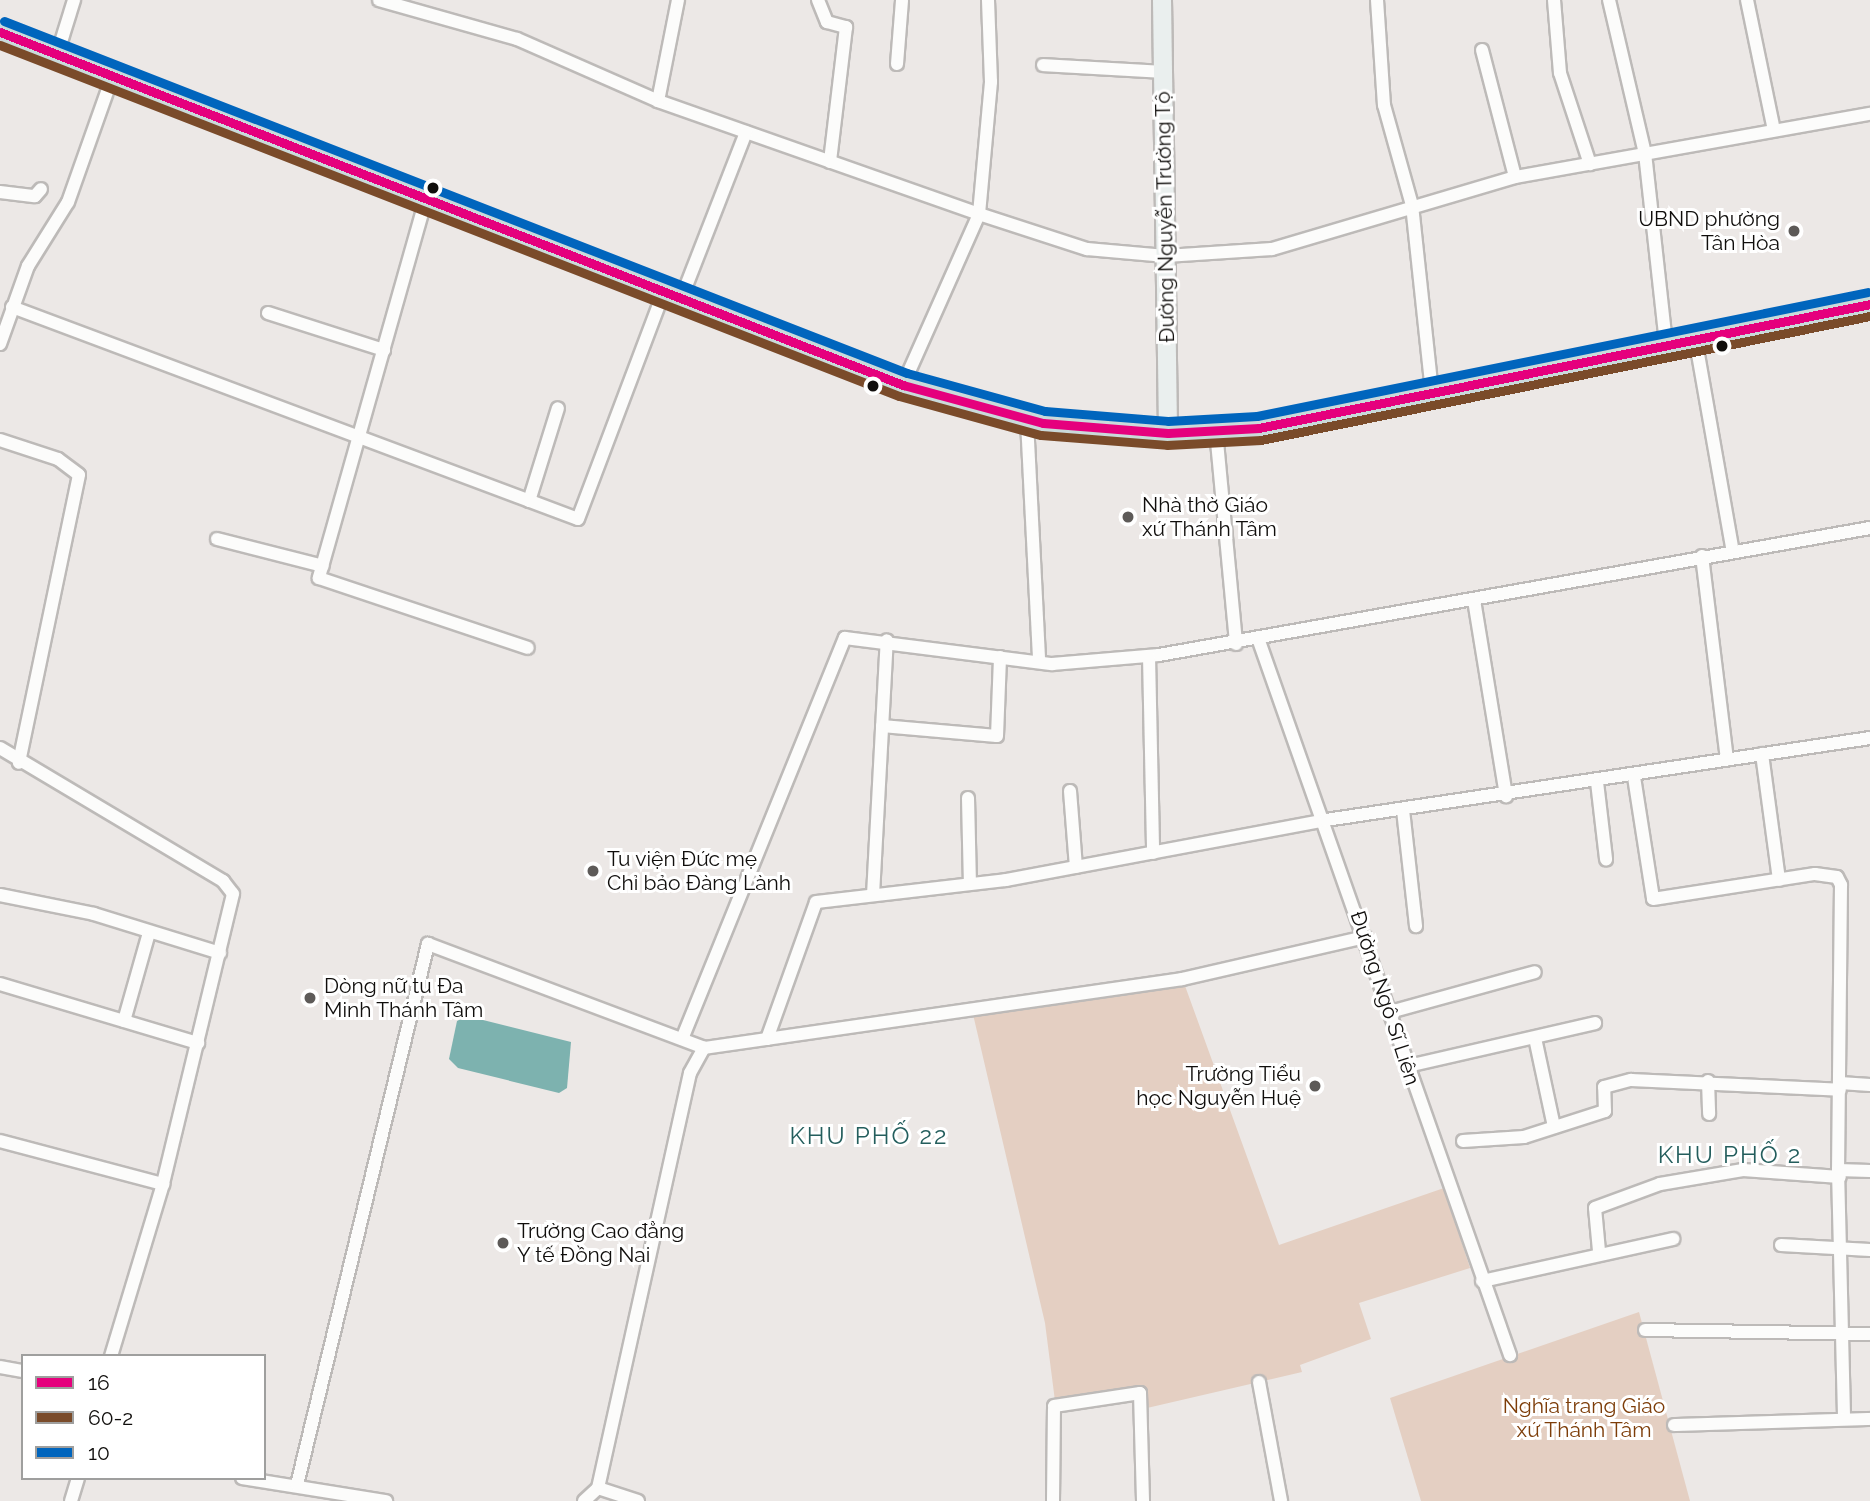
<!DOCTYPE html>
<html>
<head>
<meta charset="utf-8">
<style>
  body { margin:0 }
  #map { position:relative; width:1870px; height:1501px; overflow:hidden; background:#ece8e6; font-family:Raleway,sans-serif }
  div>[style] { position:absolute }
  .green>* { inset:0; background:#e4cfc2 }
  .water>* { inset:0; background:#7db2af }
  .roads { filter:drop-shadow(2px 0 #bdbab8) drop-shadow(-2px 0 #bdbab8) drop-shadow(0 2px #bdbab8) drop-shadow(0 -2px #bdbab8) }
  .minor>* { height:12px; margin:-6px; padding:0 6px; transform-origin:6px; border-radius:6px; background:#fcfcfb }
  .secondary>* { height:18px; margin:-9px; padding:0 9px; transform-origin:9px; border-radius:9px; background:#eaefee }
  .trunk>* { height:21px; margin:-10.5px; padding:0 10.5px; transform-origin:10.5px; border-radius:10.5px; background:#cadada }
  .bus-1>* { height:9px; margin:-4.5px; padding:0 4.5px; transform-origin:4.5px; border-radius:4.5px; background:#e5007d }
  .bus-2>* { height:9px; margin:-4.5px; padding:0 4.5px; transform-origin:4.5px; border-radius:4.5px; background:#7a4b2a }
  .bus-3>* { height:9px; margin:-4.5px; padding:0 4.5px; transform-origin:4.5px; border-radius:4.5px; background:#0065bd }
  .dots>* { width:19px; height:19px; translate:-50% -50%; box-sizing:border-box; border:4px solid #fff; border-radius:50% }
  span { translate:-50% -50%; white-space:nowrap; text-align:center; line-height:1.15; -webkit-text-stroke:6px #fff; paint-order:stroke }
  .street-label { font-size:21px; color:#100e0c }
  .poi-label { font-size:21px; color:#100e0c }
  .right { translate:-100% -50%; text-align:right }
  .left { translate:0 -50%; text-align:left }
  .park-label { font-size:21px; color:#7d3d09 }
  .quarter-label { font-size:24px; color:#245e5d; letter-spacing:2px }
  .legend { position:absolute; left:21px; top:1354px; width:245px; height:126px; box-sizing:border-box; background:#fff; border:2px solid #9f9f9e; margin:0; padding:9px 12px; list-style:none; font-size:21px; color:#100e0c }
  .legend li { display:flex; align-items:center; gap:14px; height:35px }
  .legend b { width:35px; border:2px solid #9f9f9e }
</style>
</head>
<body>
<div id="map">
  <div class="green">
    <i style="clip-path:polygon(1184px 983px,1279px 1245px,1444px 1188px,1470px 1268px,1359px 1303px,1371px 1339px,1300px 1365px,1302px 1372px,1147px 1408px,1143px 1390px,1135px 1387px,1055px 1401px,1045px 1323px,972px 1010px)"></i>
    <i style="clip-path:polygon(1639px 1312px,1690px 1501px,1421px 1501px,1390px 1398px)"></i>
  </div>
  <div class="water">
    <i style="clip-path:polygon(467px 1016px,571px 1042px,567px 1088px,559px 1093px,458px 1068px,449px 1059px,457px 1021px)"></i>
  </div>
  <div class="roads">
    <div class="minor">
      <i style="left:379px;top:0;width:143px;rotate:15.8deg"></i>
      <i style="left:517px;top:39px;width:154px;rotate:23.7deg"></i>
      <i style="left:658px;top:101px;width:340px;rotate:19.4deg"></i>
      <i style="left:979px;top:214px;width:114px;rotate:18deg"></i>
      <i style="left:1087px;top:249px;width:79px;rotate:5.1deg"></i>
      <i style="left:1166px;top:256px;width:106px;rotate:-3.8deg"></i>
      <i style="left:1272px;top:249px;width:253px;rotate:-16.5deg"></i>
      <i style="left:1515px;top:177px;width:361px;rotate:-10.1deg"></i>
      <i style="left:818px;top:0;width:24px;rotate:68deg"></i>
      <i style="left:827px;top:22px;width:20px;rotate:15deg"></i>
      <i style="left:846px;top:27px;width:136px;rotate:96.8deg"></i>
      <i style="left:1377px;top:0;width:105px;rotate:86.2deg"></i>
      <i style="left:1384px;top:105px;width:104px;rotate:74.4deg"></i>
      <i style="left:1412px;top:205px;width:189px;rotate:83.9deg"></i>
      <i style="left:1554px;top:0;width:73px;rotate:85.3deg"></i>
      <i style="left:1560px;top:73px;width:96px;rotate:71.8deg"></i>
      <i style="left:1609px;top:0;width:157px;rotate:76.8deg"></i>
      <i style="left:1645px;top:153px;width:190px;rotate:83.7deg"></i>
      <i style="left:1747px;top:0;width:133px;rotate:78.3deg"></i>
      <i style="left:1482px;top:50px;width:131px;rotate:75.4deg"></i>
      <i style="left:57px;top:55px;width:58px;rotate:-72.8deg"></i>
      <i style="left:897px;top:64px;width:64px;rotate:-85.5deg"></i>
      <i style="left:1043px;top:65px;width:120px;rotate:3.3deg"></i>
      <i style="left:658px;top:101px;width:103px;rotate:-78.8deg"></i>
      <i style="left:0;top:192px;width:35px;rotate:7deg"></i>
      <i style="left:35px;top:196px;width:9px;rotate:-49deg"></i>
      <i style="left:426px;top:199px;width:394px;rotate:105.8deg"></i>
      <i style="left:319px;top:578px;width:220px;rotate:18.5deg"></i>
      <i style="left:681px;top:299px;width:179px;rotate:-68.7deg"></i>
      <i style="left:12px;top:307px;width:604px;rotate:20.53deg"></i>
      <i style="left:578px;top:519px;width:243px;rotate:-69.3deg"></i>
      <i style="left:268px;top:313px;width:122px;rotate:17.7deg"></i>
      <i style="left:1695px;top:337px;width:218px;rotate:80deg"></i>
      <i style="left:0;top:344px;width:83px;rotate:-70.3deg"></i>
      <i style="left:28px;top:266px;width:75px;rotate:-58deg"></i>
      <i style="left:68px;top:202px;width:132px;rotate:-70.5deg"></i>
      <i style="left:903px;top:385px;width:187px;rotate:-66deg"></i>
      <i style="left:979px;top:214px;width:133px;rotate:-84.8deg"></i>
      <i style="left:991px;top:82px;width:82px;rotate:-92.1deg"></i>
      <i style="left:1027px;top:421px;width:241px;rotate:87.1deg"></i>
      <i style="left:1216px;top:431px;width:214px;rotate:84.6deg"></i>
      <i style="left:0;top:440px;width:61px;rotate:18.1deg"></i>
      <i style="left:58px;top:459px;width:26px;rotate:37deg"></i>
      <i style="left:79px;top:475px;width:294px;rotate:101.8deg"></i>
      <i style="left:529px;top:501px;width:97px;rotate:-72.7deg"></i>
      <i style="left:217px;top:539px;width:109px;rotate:14.3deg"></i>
      <i style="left:1702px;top:556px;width:205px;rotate:83deg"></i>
      <i style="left:1474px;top:600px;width:199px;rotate:80.7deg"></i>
      <i style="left:1259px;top:641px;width:757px;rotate:70.63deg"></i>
      <i style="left:1149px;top:656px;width:197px;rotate:88.8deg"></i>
      <i style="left:882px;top:726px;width:115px;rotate:5deg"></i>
      <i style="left:997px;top:736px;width:79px;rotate:-87.8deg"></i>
      <i style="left:0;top:748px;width:260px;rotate:30.8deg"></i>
      <i style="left:223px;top:881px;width:16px;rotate:52deg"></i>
      <i style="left:233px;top:894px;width:298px;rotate:103.6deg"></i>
      <i style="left:163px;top:1184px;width:180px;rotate:106.8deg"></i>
      <i style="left:1762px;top:754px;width:127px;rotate:82.3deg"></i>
      <i style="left:1634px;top:777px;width:123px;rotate:81.1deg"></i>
      <i style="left:1653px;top:899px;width:164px;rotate:-8.8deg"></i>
      <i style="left:1815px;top:874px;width:22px;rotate:8deg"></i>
      <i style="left:1837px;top:877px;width:9px;rotate:63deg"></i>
      <i style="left:1841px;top:885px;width:285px;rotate:90.6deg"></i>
      <i style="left:1838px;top:1170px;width:249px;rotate:88.6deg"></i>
      <i style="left:1597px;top:782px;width:78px;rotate:83.3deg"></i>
      <i style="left:1070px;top:791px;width:76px;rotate:85.5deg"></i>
      <i style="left:968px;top:798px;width:86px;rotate:88.7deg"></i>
      <i style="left:1403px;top:810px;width:117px;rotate:83.6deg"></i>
      <i style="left:0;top:895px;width:96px;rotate:11.4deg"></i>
      <i style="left:94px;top:914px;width:132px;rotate:17.2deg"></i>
      <i style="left:873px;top:895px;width:255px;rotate:-86.9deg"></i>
      <i style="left:0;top:984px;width:207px;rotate:16.6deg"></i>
      <i style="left:1390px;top:1012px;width:150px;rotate:-15.4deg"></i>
      <i style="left:124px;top:1021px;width:88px;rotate:-74.2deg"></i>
      <i style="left:1535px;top:1038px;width:91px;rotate:77.9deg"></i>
      <i style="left:682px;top:1039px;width:433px;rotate:-67.9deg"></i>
      <i style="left:845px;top:638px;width:209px;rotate:7.2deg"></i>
      <i style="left:1052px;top:664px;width:107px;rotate:-4.8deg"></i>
      <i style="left:1159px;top:655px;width:722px;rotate:-10.13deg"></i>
      <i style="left:767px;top:1039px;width:145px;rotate:-70.3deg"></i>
      <i style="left:816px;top:902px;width:191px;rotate:-6.6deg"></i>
      <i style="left:1006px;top:880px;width:326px;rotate:-10.6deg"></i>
      <i style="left:1326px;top:820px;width:550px;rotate:-8.57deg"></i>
      <i style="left:1408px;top:1066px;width:192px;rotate:-12.9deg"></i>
      <i style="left:1708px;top:1081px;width:33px;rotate:88deg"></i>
      <i style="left:1840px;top:1083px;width:30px;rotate:4deg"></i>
      <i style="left:0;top:1141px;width:169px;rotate:14.8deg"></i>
      <i style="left:1463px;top:1141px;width:61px;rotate:-3.8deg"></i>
      <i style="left:1524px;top:1137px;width:85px;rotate:-17.8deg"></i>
      <i style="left:1605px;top:1111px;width:24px;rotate:-92deg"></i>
      <i style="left:1604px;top:1087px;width:28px;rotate:-15deg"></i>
      <i style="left:1631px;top:1080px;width:209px;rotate:2.7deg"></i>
      <i style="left:1838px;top:1170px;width:32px;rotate:2deg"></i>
      <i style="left:1781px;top:1245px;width:89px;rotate:3.2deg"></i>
      <i style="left:1599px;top:1251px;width:43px;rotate:-95.3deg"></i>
      <i style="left:1595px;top:1208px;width:69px;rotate:-20.3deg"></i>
      <i style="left:1660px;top:1184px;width:84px;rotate:-9.6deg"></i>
      <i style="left:1743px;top:1170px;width:97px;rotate:4.1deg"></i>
      <i style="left:1482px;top:1281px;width:196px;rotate:-12.4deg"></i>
      <i style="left:1645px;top:1330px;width:225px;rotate:1deg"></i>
      <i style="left:0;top:1367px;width:23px;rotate:10deg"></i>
      <i style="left:1259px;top:1382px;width:121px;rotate:79.5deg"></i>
      <i style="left:1054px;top:1406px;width:87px;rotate:-8.6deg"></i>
      <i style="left:1140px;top:1393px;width:108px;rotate:88.4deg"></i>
      <i style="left:1674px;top:1425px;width:196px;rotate:-1.8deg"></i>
      <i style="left:242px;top:1478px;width:146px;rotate:9.1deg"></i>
      <i style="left:297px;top:1485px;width:557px;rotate:-76.39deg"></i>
      <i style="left:428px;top:944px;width:295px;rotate:20.6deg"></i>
      <i style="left:704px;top:1048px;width:483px;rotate:-8.2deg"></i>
      <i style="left:1182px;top:979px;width:188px;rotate:-12.9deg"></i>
      <i style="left:598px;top:1488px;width:42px;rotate:18deg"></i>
      <i style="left:71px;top:1501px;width:24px;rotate:-73deg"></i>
      <i style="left:584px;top:1501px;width:19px;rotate:-43deg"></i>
      <i style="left:598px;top:1488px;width:425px;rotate:-77.5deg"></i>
      <i style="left:690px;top:1073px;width:29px;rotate:-61deg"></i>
      <i style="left:1053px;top:1501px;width:92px;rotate:-89.4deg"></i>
    </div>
    <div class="secondary">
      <i style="left:1162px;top:0;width:433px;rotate:89.2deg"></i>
    </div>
    <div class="trunk">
      <i style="left:0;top:32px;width:970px;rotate:21.35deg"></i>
      <i style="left:903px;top:385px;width:145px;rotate:15.2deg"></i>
      <i style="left:1043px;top:423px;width:125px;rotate:4.6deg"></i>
      <i style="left:1168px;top:433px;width:91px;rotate:-3.1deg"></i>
      <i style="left:1259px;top:428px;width:623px;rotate:-11.47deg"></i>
    </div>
  </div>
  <div class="bus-1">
    <i style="left:0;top:32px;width:970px;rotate:21.35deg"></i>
    <i style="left:903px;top:385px;width:145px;rotate:15.2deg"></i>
    <i style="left:1043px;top:423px;width:125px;rotate:4.6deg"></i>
    <i style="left:1168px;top:433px;width:91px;rotate:-3.1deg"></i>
    <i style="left:1259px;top:428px;width:623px;rotate:-11.47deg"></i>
  </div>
  <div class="bus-2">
    <i style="left:0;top:45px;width:965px;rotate:21.33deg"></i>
    <i style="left:899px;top:396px;width:147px;rotate:15.4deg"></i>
    <i style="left:1041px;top:435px;width:126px;rotate:4.5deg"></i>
    <i style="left:1167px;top:445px;width:94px;rotate:-3deg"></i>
    <i style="left:1261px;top:440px;width:621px;rotate:-11.51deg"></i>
  </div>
  <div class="bus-3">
    <i style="left:4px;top:21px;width:969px;rotate:21.3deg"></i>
    <i style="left:907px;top:373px;width:143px;rotate:15.4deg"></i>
    <i style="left:1045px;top:411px;width:123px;rotate:4.6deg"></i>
    <i style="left:1168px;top:421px;width:89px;rotate:-3.2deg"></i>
    <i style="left:1257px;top:416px;width:623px;rotate:-11.47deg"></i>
  </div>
  <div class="dots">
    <i style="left:433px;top:188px;background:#100e0c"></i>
    <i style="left:1794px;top:231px;background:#5d5a58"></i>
    <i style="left:1722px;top:346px;background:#100e0c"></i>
    <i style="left:873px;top:386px;background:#100e0c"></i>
    <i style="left:1128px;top:517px;background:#5d5a58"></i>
    <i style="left:593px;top:871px;background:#5d5a58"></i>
    <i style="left:310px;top:998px;background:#5d5a58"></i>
    <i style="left:1315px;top:1086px;background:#5d5a58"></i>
    <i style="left:503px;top:1243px;background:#5d5a58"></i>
  </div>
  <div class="street-label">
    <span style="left:1165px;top:217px;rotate:-91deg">Đường Nguyễn Trường Tộ</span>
    <span style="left:1385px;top:998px;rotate:72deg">Đường Ngô Sĩ Liên</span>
  </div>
  <div class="poi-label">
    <span class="right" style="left:1780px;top:231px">UBND phường<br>Tân Hòa</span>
    <span class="left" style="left:1142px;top:517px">Nhà thờ Giáo<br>xứ Thánh Tâm</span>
    <span class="left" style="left:607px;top:871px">Tu viện Đức mẹ<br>Chỉ bảo Đàng Lành</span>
    <span class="left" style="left:324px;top:998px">Dòng nữ tu Đa<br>Minh Thánh Tâm</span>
    <span class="right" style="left:1301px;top:1086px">Trường Tiểu<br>học Nguyễn Huệ</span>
    <span class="left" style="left:517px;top:1243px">Trường Cao đẳng<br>Y tế Đồng Nai</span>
  </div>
  <div class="park-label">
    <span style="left:1584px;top:1418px">Nghĩa trang Giáo<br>xứ Thánh Tâm</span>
  </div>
  <div class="quarter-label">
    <span style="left:869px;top:1136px">KHU PHỐ 22</span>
    <span style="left:1730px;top:1155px">KHU PHỐ 2</span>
  </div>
  <ul class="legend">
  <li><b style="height:9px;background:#e5007d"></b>16</li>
  <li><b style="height:9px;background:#7a4b2a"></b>60-2</li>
  <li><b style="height:9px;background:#0065bd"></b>10</li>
  </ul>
</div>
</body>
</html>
